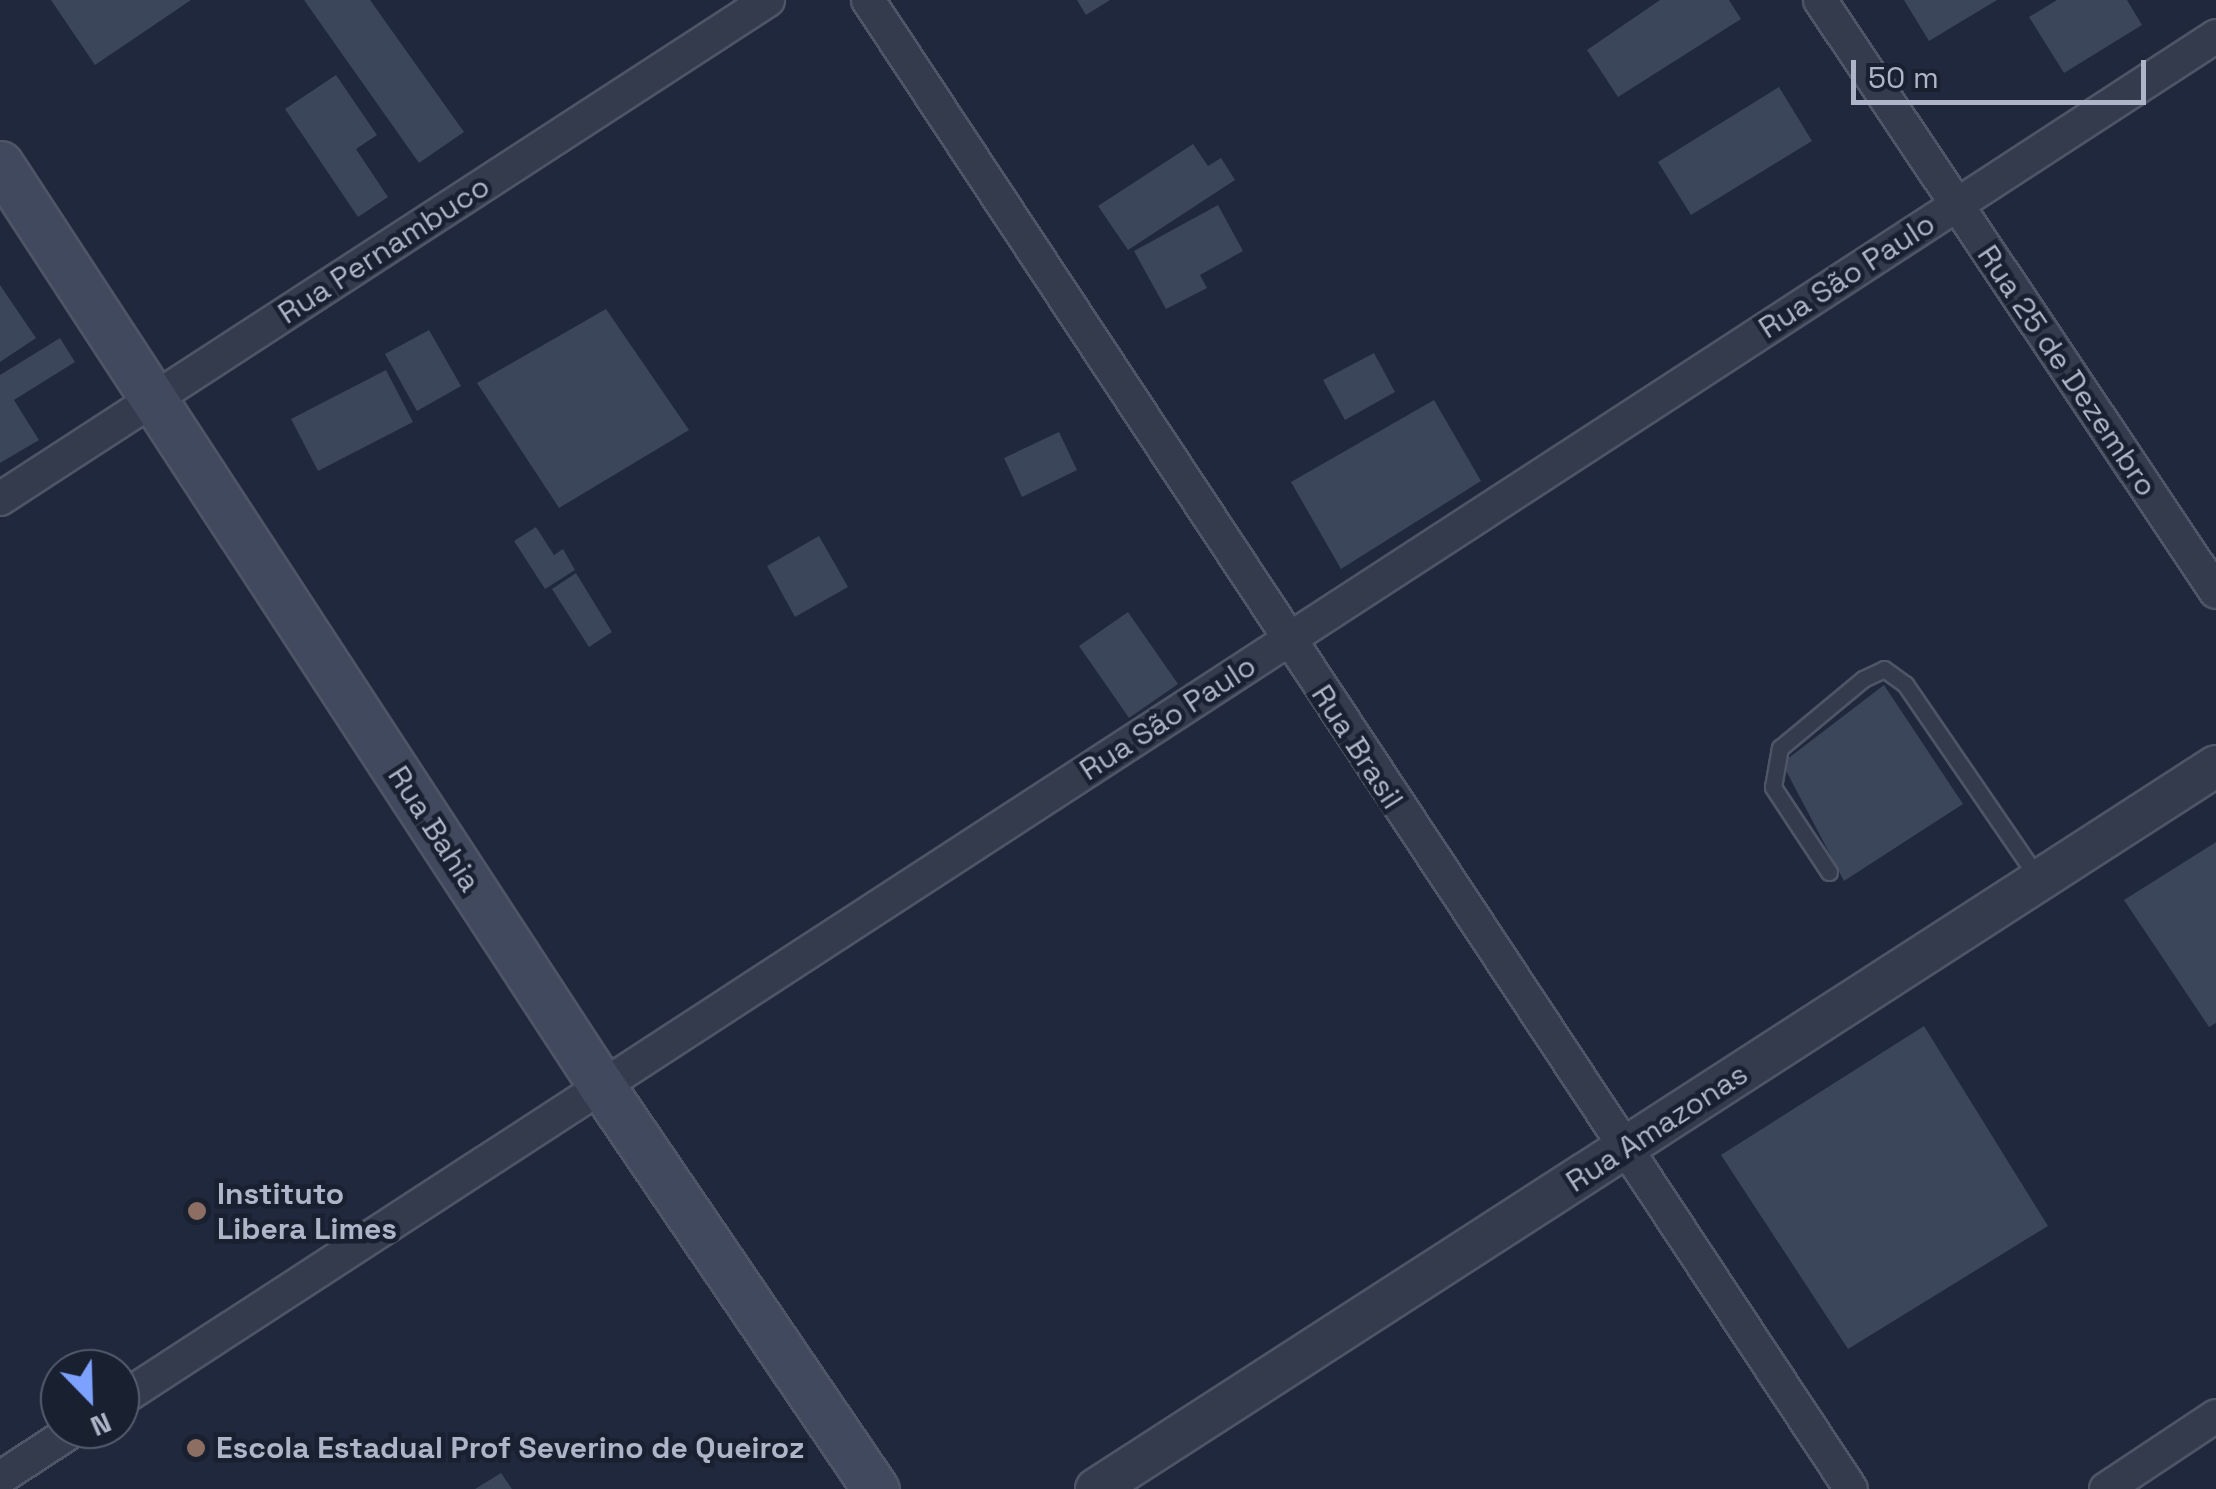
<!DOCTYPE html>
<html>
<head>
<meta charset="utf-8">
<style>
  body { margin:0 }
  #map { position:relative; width:2216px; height:1489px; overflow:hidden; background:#1f283c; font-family:"Space Grotesk",sans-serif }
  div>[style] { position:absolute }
  .building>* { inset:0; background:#3b465b }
  .roads { filter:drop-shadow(2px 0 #4e5566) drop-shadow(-2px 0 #4e5566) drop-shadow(0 2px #4e5566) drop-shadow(0 -2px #4e5566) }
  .service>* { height:15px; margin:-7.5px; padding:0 7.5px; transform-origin:7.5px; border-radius:7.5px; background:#333b4c }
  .minor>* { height:32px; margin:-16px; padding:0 16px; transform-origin:16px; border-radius:16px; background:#333b4c }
  .tertiary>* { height:40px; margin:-20px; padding:0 20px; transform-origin:20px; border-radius:20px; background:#333b4c }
  .secondary>* { height:45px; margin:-22.5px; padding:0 22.5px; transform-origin:22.5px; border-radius:22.5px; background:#41495f }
  .dots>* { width:28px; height:28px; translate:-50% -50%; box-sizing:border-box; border:5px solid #192030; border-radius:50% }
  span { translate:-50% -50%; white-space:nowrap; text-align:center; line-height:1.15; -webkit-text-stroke:9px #192030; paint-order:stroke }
  .street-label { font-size:30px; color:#aeb5c8 }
  .poi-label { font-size:30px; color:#aeb5c8; font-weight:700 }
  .left { translate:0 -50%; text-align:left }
  .north { position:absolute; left:40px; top:1349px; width:100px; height:100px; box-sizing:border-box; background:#192030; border:2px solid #555c6d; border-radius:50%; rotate:157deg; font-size:28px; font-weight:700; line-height:40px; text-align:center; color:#aeb5c8 }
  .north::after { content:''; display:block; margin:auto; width:35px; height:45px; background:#7ca1ff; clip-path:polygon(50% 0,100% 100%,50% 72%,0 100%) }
  .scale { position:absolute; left:1851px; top:60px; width:295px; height:45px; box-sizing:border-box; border:5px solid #aeb5c8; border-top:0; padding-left:12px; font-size:30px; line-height:35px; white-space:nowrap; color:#aeb5c8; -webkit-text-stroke:8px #192030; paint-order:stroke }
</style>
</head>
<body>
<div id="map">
  <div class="building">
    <i style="clip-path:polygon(51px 0,191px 0,95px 65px)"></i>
    <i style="clip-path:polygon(304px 0,370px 0,464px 132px,419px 163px)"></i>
    <i style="clip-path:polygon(1077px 0,1110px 0,1086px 15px)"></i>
    <i style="clip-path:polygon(1660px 0,1729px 0,1741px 19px,1618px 97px,1587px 50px)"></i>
    <i style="clip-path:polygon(1904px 0,1997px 0,1929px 41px)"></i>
    <i style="clip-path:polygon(2057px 0,2127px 0,2142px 25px,2064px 73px,2029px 17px)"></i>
    <i style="clip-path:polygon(336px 75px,377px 135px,356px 149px,388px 197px,358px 217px,285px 109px)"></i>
    <i style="clip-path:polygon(1779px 87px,1812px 141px,1691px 215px,1658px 162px)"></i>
    <i style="clip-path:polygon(1193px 144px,1208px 166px,1221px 158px,1235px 180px,1128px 250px,1098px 206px)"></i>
    <i style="clip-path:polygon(1218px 205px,1243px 251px,1200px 275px,1207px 288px,1166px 309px,1134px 251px)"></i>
    <i style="clip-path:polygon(0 285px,36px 338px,0 362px)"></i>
    <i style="clip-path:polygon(606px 309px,689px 430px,559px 508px,477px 383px)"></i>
    <i style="clip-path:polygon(429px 330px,461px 386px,417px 411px,385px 354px)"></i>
    <i style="clip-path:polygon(60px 338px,75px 362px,14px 400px,39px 440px,0 463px,0 375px)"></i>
    <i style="clip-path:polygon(1374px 353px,1395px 392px,1345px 420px,1323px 380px)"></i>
    <i style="clip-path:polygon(386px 370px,413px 422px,318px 471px,291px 419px)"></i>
    <i style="clip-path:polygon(1434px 400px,1481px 481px,1341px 569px,1291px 482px)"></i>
    <i style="clip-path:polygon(1059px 432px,1077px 470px,1022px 497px,1004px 458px)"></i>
    <i style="clip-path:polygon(536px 527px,554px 555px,563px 549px,575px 570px,545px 589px,514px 541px)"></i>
    <i style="clip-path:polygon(819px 536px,848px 587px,795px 617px,767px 566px)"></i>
    <i style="clip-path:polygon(576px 573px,612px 632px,589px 647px,552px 589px)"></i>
    <i style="clip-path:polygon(1128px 612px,1178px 684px,1129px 718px,1079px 646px)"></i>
    <i style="clip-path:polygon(1884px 685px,1963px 804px,1844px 881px,1782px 763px)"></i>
    <i style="clip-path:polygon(2216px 842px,2216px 1023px,2209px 1027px,2124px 900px)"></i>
    <i style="clip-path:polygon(1924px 1026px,2048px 1226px,1848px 1349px,1721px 1155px)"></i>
    <i style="clip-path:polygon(501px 1473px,512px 1489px,475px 1489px)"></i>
  </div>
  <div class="roads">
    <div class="service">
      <i style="left:1829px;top:872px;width:102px;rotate:-123.4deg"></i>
      <i style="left:1773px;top:787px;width:40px;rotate:-80deg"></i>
      <i style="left:1780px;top:748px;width:108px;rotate:-39.7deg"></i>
      <i style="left:1863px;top:679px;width:23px;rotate:-25deg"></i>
      <i style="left:1884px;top:669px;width:26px;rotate:36deg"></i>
      <i style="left:1905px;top:684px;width:237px;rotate:55.6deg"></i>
    </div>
    <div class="minor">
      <i style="left:868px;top:0;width:1784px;rotate:56.57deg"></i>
      <i style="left:1820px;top:0;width:712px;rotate:56.22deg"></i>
      <i style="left:0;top:499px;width:916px;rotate:-33.01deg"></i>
      <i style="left:120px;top:1400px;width:2501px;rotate:-33.05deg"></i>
      <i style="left:0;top:1478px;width:90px;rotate:-33.2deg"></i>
      <i style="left:2106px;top:1489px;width:132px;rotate:-33.6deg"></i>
    </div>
    <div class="tertiary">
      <i style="left:1096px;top:1489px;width:1333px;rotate:-32.84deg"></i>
    </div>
    <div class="secondary">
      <i style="left:0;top:164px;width:1100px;rotate:56.87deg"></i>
      <i style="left:601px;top:1085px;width:489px;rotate:55.8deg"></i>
    </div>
  </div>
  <div class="dots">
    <i style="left:197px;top:1211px;background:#8d6e63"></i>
    <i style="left:196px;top:1448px;background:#8d6e63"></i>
  </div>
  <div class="street-label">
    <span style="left:384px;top:250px;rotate:-33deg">Rua Pernambuco</span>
    <span style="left:1847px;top:276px;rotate:-33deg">Rua São Paulo</span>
    <span style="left:2067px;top:371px;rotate:56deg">Rua 25 de Dezembro</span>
    <span style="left:1168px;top:718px;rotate:-33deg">Rua São Paulo</span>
    <span style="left:1357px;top:747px;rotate:57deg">Rua Brasil</span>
    <span style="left:434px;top:829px;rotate:57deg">Rua Bahia</span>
    <span style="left:1657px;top:1128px;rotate:-33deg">Rua Amazonas</span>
  </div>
  <div class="poi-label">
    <span class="left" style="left:217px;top:1211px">Instituto<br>Libera Limes</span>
    <span class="left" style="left:216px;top:1448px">Escola Estadual Prof Severino de Queiroz</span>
  </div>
  <div class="north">N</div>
  <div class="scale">50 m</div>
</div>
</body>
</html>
